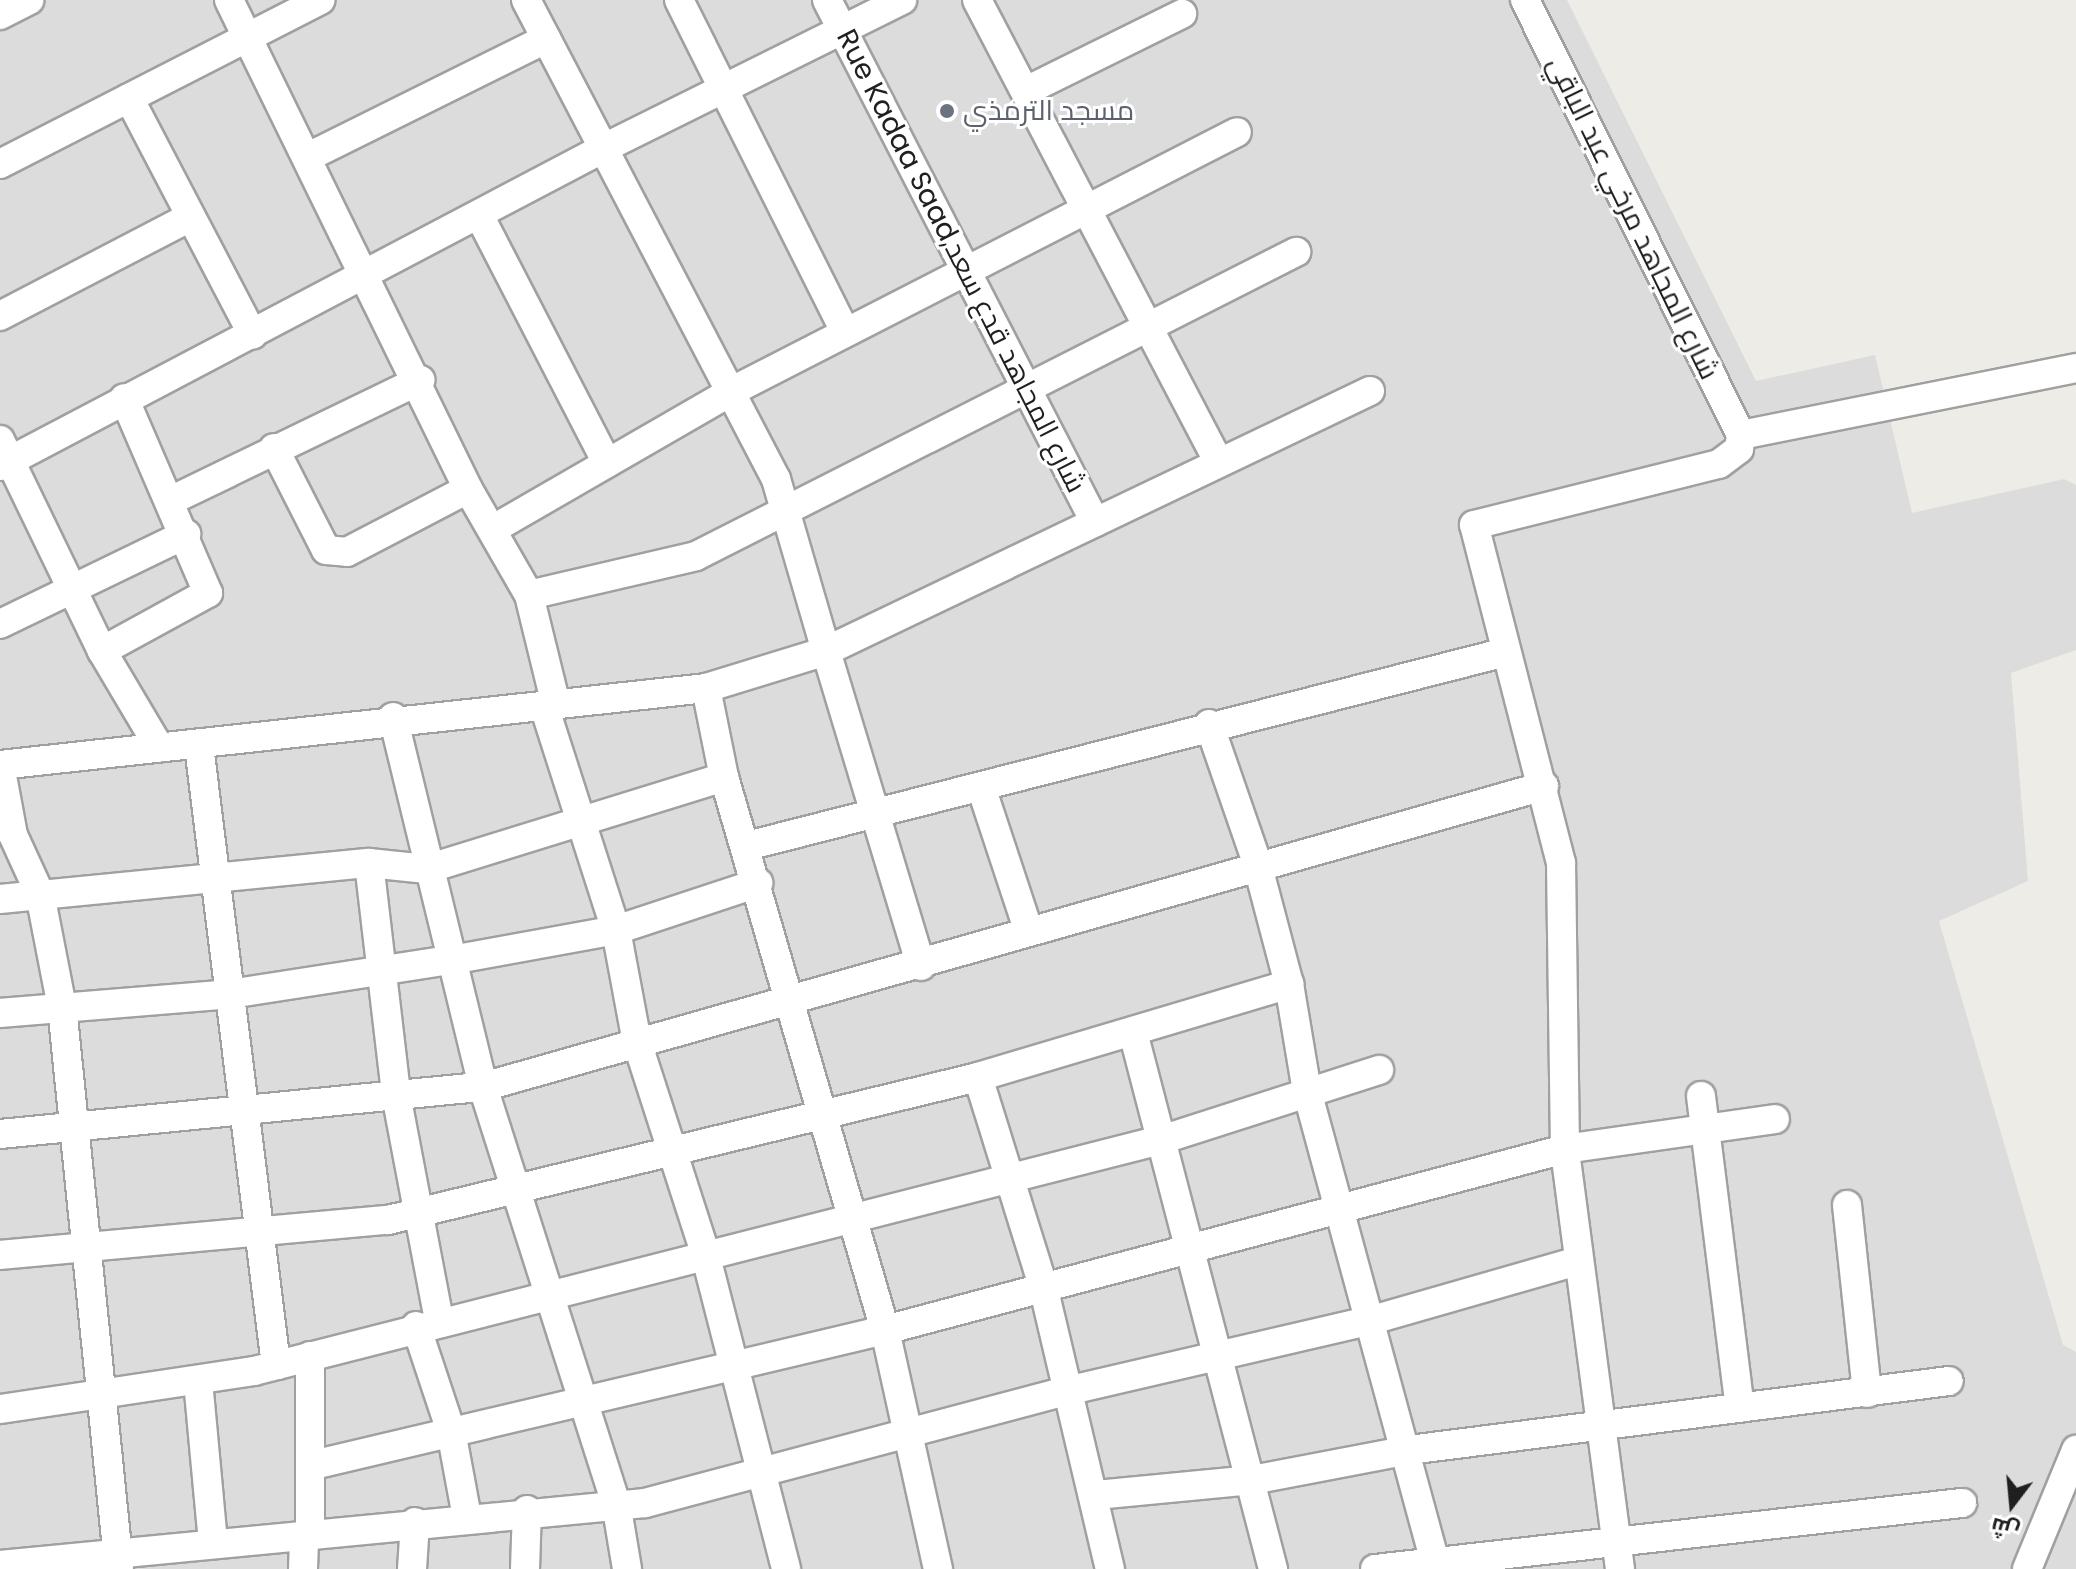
<!DOCTYPE html>
<html>
<head>
<meta charset="utf-8">
<style>
  body { margin:0 }
  #map { position:relative; width:2076px; height:1569px; overflow:hidden; background:#eeece6; font-family:Poppins,Cairo,sans-serif }
  div>[style] { position:absolute }
  .residential>* { inset:0; background:#dcdcdc }
  .roads { filter:drop-shadow(2px 0 #a0a0a0) drop-shadow(-2px 0 #a0a0a0) drop-shadow(0 2px #a0a0a0) drop-shadow(0 -2px #a0a0a0) }
  .minor>* { height:28px; margin:-14px; padding:0 14px; transform-origin:14px; border-radius:14px; background:#fff }
  .dots>* { width:22px; height:22px; translate:-50% -50%; box-sizing:border-box; border:4px solid #fff; border-radius:50% }
  span { translate:-50% -50%; white-space:nowrap; text-align:center; line-height:1.15; -webkit-text-stroke:6px #fff; paint-order:stroke }
  .worship-label { font-size:28px; color:#5b616d }
  .left { translate:0 -50%; text-align:left }
  .street-label { font-size:28px; color:#1f1f1f }
  .north { position:absolute; left:1972px; top:1465px; width:80px; height:80px; -webkit-text-stroke:6px #fff; paint-order:stroke; rotate:196deg; font-size:22px; font-weight:700; line-height:32px; text-align:center; color:#1f1f1f }
  .north::after { content:''; display:block; margin:auto; width:28px; height:36px; background:#1f1f1f; clip-path:polygon(50% 0,100% 100%,50% 72%,0 100%) }
</style>
</head>
<body>
<div id="map">
  <div class="residential">
    <i style="clip-path:polygon(0 0,1567px 0,1756px 381px,1875px 355px,1912px 513px,2064px 479px,2076px 485px,2076px 650px,2011px 673px,2028px 881px,1939px 921px,2063px 1345px,2076px 1352px,2076px 1569px,0 1569px)"></i>
  </div>
  <div class="roads">
    <div class="minor">
      <i style="left:229px;top:0;width:544px;rotate:63.95deg"></i>
      <i style="left:468px;top:489px;width:122px;rotate:60.1deg"></i>
      <i style="left:529px;top:595px;width:109px;rotate:76.2deg"></i>
      <i style="left:526px;top:0;width:540px;rotate:62.44deg"></i>
      <i style="left:776px;top:479px;width:179px;rotate:73.8deg"></i>
      <i style="left:826px;top:651px;width:603px;rotate:-25.55deg"></i>
      <i style="left:679px;top:0;width:371px;rotate:63.4deg"></i>
      <i style="left:827px;top:0;width:587px;rotate:62.82deg"></i>
      <i style="left:977px;top:0;width:522px;rotate:62.4deg"></i>
      <i style="left:1525px;top:0;width:486px;rotate:63.6deg"></i>
      <i style="left:0;top:15px;width:33px;rotate:-27deg"></i>
      <i style="left:1028px;top:90px;width:172px;rotate:-26.3deg"></i>
      <i style="left:129px;top:98px;width:267px;rotate:62.4deg"></i>
      <i style="left:308px;top:157px;width:266px;rotate:-26.4deg"></i>
      <i style="left:0;top:164px;width:360px;rotate:-27.1deg"></i>
      <i style="left:479px;top:215px;width:279px;rotate:62.7deg"></i>
      <i style="left:0;top:316px;width:214px;rotate:-27.5deg"></i>
      <i style="left:1741px;top:435px;width:342px;rotate:-11.3deg"></i>
      <i style="left:0;top:440px;width:234px;rotate:64.2deg"></i>
      <i style="left:102px;top:651px;width:112px;rotate:59.3deg"></i>
      <i style="left:274px;top:448px;width:114px;rotate:63deg"></i>
      <i style="left:326px;top:550px;width:21px;rotate:5deg"></i>
      <i style="left:347px;top:552px;width:136px;rotate:-27.5deg"></i>
      <i style="left:0;top:466px;width:683px;rotate:-27.77deg"></i>
      <i style="left:604px;top:148px;width:333px;rotate:-26.4deg"></i>
      <i style="left:172px;top:500px;width:276px;rotate:-25.8deg"></i>
      <i style="left:495px;top:528px;width:276px;rotate:-30deg"></i>
      <i style="left:734px;top:390px;width:565px;rotate:-27.15deg"></i>
      <i style="left:529px;top:595px;width:171px;rotate:-13.1deg"></i>
      <i style="left:696px;top:556px;width:673px;rotate:-26.87deg"></i>
      <i style="left:0;top:624px;width:207px;rotate:-25.8deg"></i>
      <i style="left:102px;top:651px;width:121px;rotate:-28.7deg"></i>
      <i style="left:208px;top:593px;width:212px;rotate:-113.3deg"></i>
      <i style="left:706px;top:688px;width:91px;rotate:78.6deg"></i>
      <i style="left:724px;top:777px;width:576px;rotate:73.77deg"></i>
      <i style="left:885px;top:1330px;width:245px;rotate:77.5deg"></i>
      <i style="left:544px;top:706px;width:235px;rotate:72.2deg"></i>
      <i style="left:616px;top:930px;width:114px;rotate:79.4deg"></i>
      <i style="left:637px;top:1042px;width:222px;rotate:72.1deg"></i>
      <i style="left:705px;top:1253px;width:326px;rotate:75.6deg"></i>
      <i style="left:393px;top:717px;width:381px;rotate:76.3deg"></i>
      <i style="left:483px;top:1087px;width:437px;rotate:72.3deg"></i>
      <i style="left:616px;top:1503px;width:67px;rotate:80.5deg"></i>
      <i style="left:1209px;top:724px;width:147px;rotate:70.9deg"></i>
      <i style="left:1257px;top:863px;width:125px;rotate:75.2deg"></i>
      <i style="left:1289px;top:984px;width:109px;rotate:80.5deg"></i>
      <i style="left:1307px;top:1091px;width:495px;rotate:74.8deg"></i>
      <i style="left:199px;top:746px;width:624px;rotate:82.91deg"></i>
      <i style="left:0;top:765px;width:710px;rotate:-6.22deg"></i>
      <i style="left:706px;top:688px;width:126px;rotate:-17.1deg"></i>
      <i style="left:826px;top:651px;width:329px;rotate:73.2deg"></i>
      <i style="left:0;top:765px;width:71px;rotate:79.5deg"></i>
      <i style="left:13px;top:835px;width:65px;rotate:65.4deg"></i>
      <i style="left:40px;top:894px;width:115px;rotate:79deg"></i>
      <i style="left:62px;top:1007px;width:564px;rotate:84.2deg"></i>
      <i style="left:981px;top:787px;width:150px;rotate:71.7deg"></i>
      <i style="left:747px;top:846px;width:783px;rotate:-14.34deg"></i>
      <i style="left:369px;top:863px;width:239px;rotate:83.3deg"></i>
      <i style="left:397px;top:1100px;width:224px;rotate:79.2deg"></i>
      <i style="left:0;top:899px;width:371px;rotate:-5.6deg"></i>
      <i style="left:369px;top:863px;width:58px;rotate:5.9deg"></i>
      <i style="left:427px;top:869px;width:311px;rotate:-17.2deg"></i>
      <i style="left:0;top:1013px;width:231px;rotate:-4.7deg"></i>
      <i style="left:230px;top:994px;width:230px;rotate:-8.8deg"></i>
      <i style="left:457px;top:959px;width:162px;rotate:-10.3deg"></i>
      <i style="left:616px;top:930px;width:150px;rotate:-18.3deg"></i>
      <i style="left:1134px;top:1036px;width:551px;rotate:75.38deg"></i>
      <i style="left:978px;top:1077px;width:219px;rotate:72.7deg"></i>
      <i style="left:1043px;top:1286px;width:291px;rotate:76.7deg"></i>
      <i style="left:1701px;top:1096px;width:314px;rotate:82.9deg"></i>
      <i style="left:0;top:1134px;width:485px;rotate:-5.6deg"></i>
      <i style="left:483px;top:1087px;width:1103px;rotate:-15.84deg"></i>
      <i style="left:1847px;top:1205px;width:189px;rotate:83.9deg"></i>
      <i style="left:0;top:1255px;width:390px;rotate:-5.2deg"></i>
      <i style="left:388px;top:1220px;width:607px;rotate:-13.62deg"></i>
      <i style="left:978px;top:1077px;width:325px;rotate:-16.6deg"></i>
      <i style="left:416px;top:1326px;width:111px;rotate:71.6deg"></i>
      <i style="left:451px;top:1431px;width:87px;rotate:79.5deg"></i>
      <i style="left:310px;top:1356px;width:177px;rotate:90deg"></i>
      <i style="left:198px;top:1381px;width:163px;rotate:84.7deg"></i>
      <i style="left:0;top:1409px;width:257px;rotate:-8.5deg"></i>
      <i style="left:254px;top:1371px;width:939px;rotate:-14.3deg"></i>
      <i style="left:1164px;top:1139px;width:226px;rotate:-17.8deg"></i>
      <i style="left:313px;top:1465px;width:588px;rotate:-13.28deg"></i>
      <i style="left:885px;top:1330px;width:704px;rotate:-14.91deg"></i>
      <i style="left:1565px;top:1149px;width:212px;rotate:-8.1deg"></i>
      <i style="left:1096px;top:1495px;width:157px;rotate:-5.5deg"></i>
      <i style="left:1252px;top:1480px;width:160px;rotate:-10.8deg"></i>
      <i style="left:1409px;top:1450px;width:544px;rotate:-7.28deg"></i>
      <i style="left:0;top:1565px;width:648px;rotate:-5.49deg"></i>
      <i style="left:645px;top:1503px;width:441px;rotate:-14.9deg"></i>
      <i style="left:1071px;top:1390px;width:309px;rotate:-13.1deg"></i>
      <i style="left:1372px;top:1320px;width:214px;rotate:-16deg"></i>
      <i style="left:303px;top:1569px;width:35px;rotate:-88deg"></i>
      <i style="left:412px;top:1569px;width:47px;rotate:-86.3deg"></i>
      <i style="left:525px;top:1569px;width:59px;rotate:-88.1deg"></i>
      <i style="left:1375px;top:1569px;width:591px;rotate:-6.42deg"></i>
      <i style="left:1620px;top:1569px;width:424px;rotate:-97.5deg"></i>
      <i style="left:1565px;top:1149px;width:286px;rotate:-90.8deg"></i>
      <i style="left:1561px;top:863px;width:349px;rotate:-104.4deg"></i>
      <i style="left:1474px;top:525px;width:252px;rotate:-14deg"></i>
      <i style="left:1719px;top:464px;width:25px;rotate:-37deg"></i>
      <i style="left:1739px;top:449px;width:14px;rotate:-82deg"></i>
      <i style="left:2027px;top:1569px;width:129px;rotate:-67.6deg"></i>
    </div>
  </div>
  <div class="dots">
    <i style="left:947px;top:111px;background:#6b7280"></i>
  </div>
  <div class="worship-label">
    <span class="left" style="left:963px;top:111px">مسجد الترمذي</span>
  </div>
  <div class="street-label">
    <span style="left:1633px;top:218px;rotate:64deg">شارع المجاهد مرخي عبد الباقي</span>
    <span style="left:961px;top:261px;rotate:63deg">Rue Kadaa Saad,شارع المجاهد قدع سعد</span>
  </div>
  <div class="north">ش</div>
</div>
</body>
</html>
